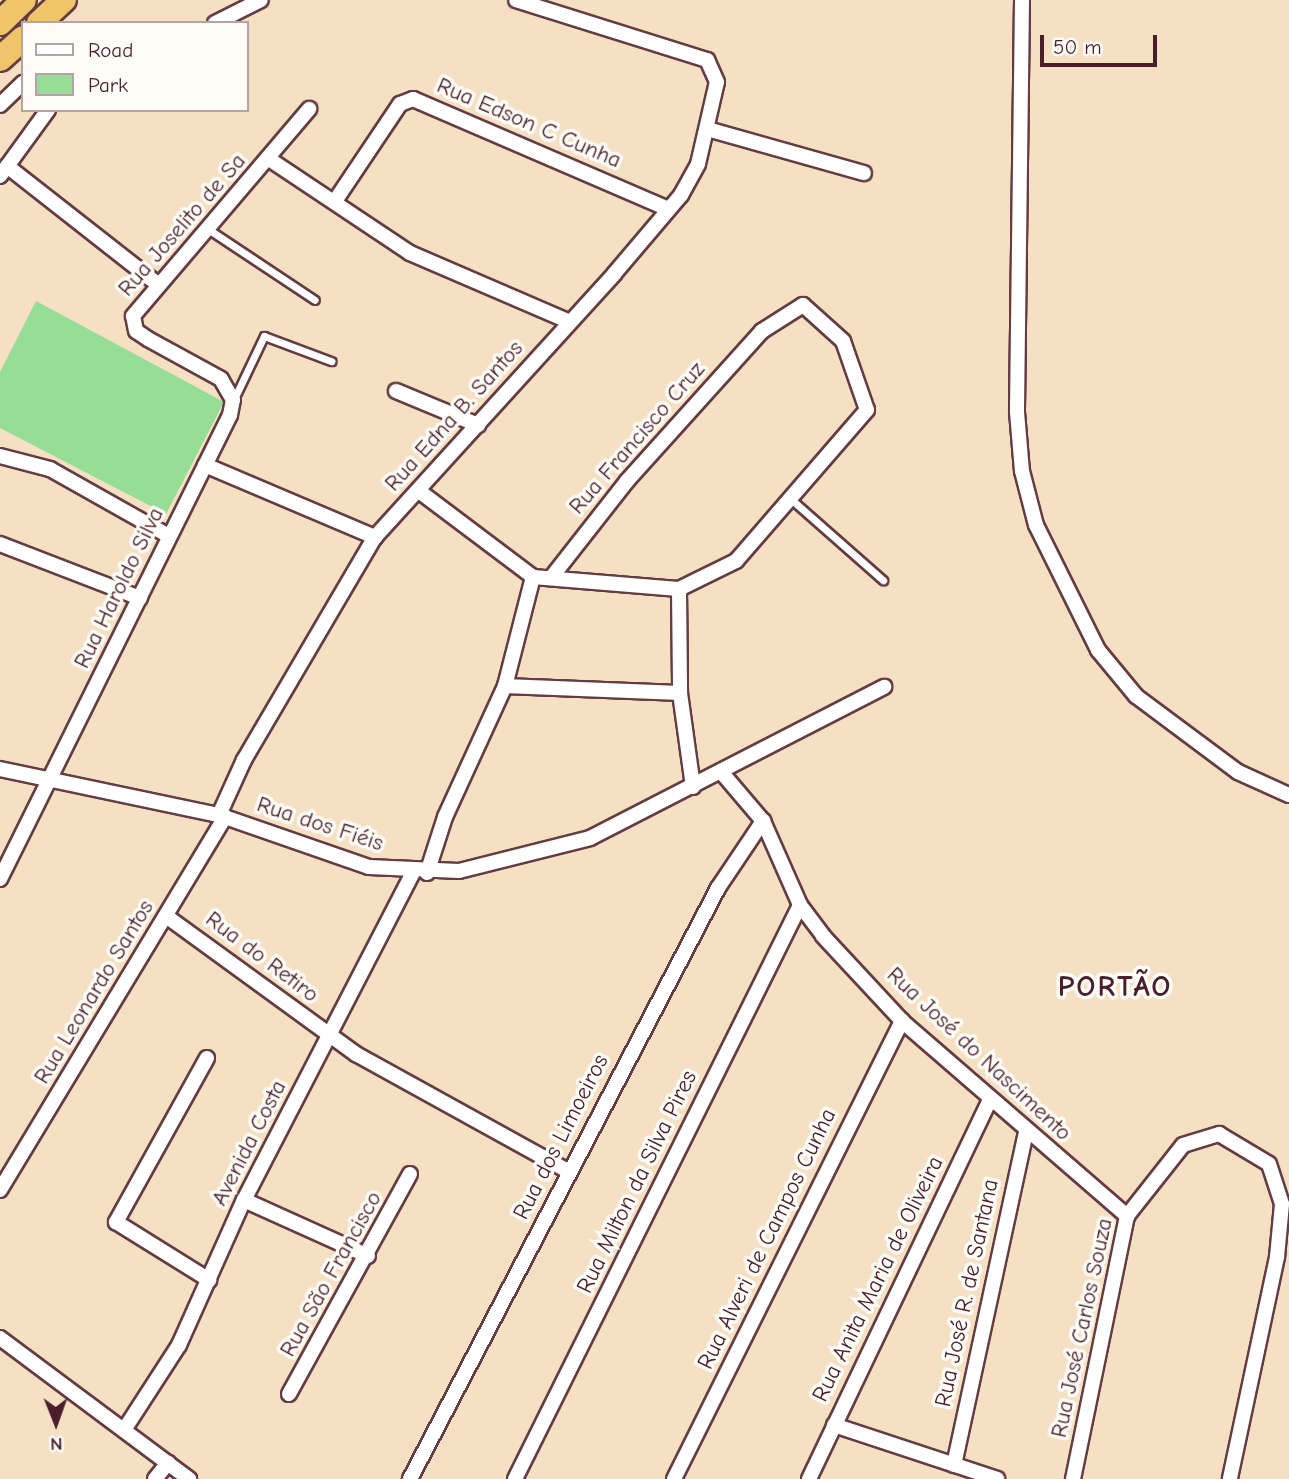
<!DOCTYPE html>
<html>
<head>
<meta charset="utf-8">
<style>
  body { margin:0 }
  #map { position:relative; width:1289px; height:1479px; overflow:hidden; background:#f5e0c4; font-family:"Comic Neue",sans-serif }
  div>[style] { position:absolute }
  .green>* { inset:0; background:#96dd96 }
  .roads { filter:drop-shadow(2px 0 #643c42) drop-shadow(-2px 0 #643c42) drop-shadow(0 2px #643c42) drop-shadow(0 -2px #643c42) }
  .service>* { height:7px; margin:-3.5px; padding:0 3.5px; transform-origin:3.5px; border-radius:3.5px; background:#fff }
  .minor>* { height:14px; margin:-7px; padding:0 7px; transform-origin:7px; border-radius:7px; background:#fff }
  .trunk>* { height:24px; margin:-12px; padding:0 12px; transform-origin:12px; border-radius:12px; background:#f0c469 }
  span { translate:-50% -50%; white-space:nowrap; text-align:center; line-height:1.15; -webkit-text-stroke:7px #fdfcf7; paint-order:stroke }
  .street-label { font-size:23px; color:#4a1f2b }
  .district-label { font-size:30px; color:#4a1f2b; font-weight:700; letter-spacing:2px }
  .legend { position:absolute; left:21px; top:21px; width:228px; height:91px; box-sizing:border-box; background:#fdfcf7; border:2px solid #b5a4a5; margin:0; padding:9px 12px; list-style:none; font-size:21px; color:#4a1f2b }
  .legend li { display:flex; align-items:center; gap:14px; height:35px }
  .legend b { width:35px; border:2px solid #b5a4a5 }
  .north { position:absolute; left:21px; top:1388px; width:70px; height:70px; -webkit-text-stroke:5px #fdfcf7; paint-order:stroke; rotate:179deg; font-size:19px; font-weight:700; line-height:28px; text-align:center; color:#4a1f2b }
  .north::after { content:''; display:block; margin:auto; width:24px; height:32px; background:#4a1f2b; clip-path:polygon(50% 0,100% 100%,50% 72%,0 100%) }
  .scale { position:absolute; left:1040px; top:35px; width:117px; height:32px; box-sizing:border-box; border:4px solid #4a1f2b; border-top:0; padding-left:9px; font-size:21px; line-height:24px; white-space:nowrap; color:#4a1f2b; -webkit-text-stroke:5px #fdfcf7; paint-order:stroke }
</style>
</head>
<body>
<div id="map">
  <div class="green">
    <i style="clip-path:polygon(36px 301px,224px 402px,166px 514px,0 428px,0 372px)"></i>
  </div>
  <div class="roads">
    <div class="service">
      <i style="left:208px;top:229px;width:128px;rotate:33.6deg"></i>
      <i style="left:234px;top:399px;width:70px;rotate:-64.5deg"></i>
      <i style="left:264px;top:336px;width:72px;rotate:20.5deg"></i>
      <i style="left:793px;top:501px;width:120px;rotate:41.3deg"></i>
    </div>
    <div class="minor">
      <i style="left:1022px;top:0;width:412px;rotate:90.7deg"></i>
      <i style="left:1017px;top:412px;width:59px;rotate:85.2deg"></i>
      <i style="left:1022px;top:471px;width:56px;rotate:75.5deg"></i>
      <i style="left:1036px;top:525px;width:140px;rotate:63.6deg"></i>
      <i style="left:1098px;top:650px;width:60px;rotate:50.4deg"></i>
      <i style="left:1136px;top:696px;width:127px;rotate:36.7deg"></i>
      <i style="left:1238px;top:772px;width:56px;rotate:24.3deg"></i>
      <i style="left:215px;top:23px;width:51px;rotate:-26.6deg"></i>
      <i style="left:0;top:105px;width:32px;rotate:-44deg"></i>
      <i style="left:707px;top:129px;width:163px;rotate:15.7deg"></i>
      <i style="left:269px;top:159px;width:169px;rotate:33.7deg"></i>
      <i style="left:410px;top:253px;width:174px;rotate:23.3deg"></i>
      <i style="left:7px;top:166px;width:189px;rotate:38.1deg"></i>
      <i style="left:0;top:176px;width:82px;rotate:-54deg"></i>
      <i style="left:335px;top:201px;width:117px;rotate:-56.2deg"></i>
      <i style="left:400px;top:104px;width:14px;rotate:-21deg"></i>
      <i style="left:413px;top:99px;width:278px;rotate:23.3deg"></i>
      <i style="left:396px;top:391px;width:89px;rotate:22.5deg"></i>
      <i style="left:0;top:456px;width:52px;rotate:14.6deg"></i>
      <i style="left:50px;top:469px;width:137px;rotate:29.4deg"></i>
      <i style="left:205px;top:465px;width:185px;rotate:23deg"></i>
      <i style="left:419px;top:491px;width:143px;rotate:37deg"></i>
      <i style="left:0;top:544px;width:150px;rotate:21.1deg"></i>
      <i style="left:533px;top:577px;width:146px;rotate:4.7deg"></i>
      <i style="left:679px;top:589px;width:64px;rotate:-26.2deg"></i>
      <i style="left:736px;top:561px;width:200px;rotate:-49.1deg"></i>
      <i style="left:867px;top:410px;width:73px;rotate:-109.2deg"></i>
      <i style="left:843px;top:341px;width:54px;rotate:-138deg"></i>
      <i style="left:803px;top:305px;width:49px;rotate:147.6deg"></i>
      <i style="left:762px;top:331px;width:202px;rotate:132deg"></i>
      <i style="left:627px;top:481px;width:123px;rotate:128.1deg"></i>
      <i style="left:679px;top:589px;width:104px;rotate:89.4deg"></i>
      <i style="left:680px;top:693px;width:95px;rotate:82.1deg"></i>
      <i style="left:505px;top:686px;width:175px;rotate:2.3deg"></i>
      <i style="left:0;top:769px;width:224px;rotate:11.9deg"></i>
      <i style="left:219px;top:815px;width:159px;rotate:19.1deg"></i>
      <i style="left:369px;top:867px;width:90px;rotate:2.5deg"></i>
      <i style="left:459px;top:871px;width:135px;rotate:-14.1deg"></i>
      <i style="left:590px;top:838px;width:331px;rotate:-27.2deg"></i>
      <i style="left:723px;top:774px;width:62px;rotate:49.6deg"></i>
      <i style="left:763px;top:821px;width:92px;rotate:66.2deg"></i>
      <i style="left:800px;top:905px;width:39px;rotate:53deg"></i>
      <i style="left:823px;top:936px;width:116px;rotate:47.1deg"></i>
      <i style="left:902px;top:1021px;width:298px;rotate:40.9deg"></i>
      <i style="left:219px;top:815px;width:60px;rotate:-65.6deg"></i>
      <i style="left:244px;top:760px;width:259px;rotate:-59.6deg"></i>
      <i style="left:375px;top:537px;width:355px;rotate:-47.7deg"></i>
      <i style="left:614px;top:274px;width:104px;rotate:-49.7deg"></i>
      <i style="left:681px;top:195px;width:35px;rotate:-61deg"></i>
      <i style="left:698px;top:164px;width:84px;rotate:-77deg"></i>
      <i style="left:717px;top:82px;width:24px;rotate:-114deg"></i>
      <i style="left:707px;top:60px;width:200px;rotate:-162.6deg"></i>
      <i style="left:427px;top:873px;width:59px;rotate:-72.2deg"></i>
      <i style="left:445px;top:817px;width:144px;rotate:-65.4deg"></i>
      <i style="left:505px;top:686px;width:113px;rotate:-75.6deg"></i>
      <i style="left:0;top:879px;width:518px;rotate:-63.63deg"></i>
      <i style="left:230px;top:415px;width:15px;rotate:-79deg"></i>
      <i style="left:233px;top:400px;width:24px;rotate:-120deg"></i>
      <i style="left:221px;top:379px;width:83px;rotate:-151.3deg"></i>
      <i style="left:148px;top:339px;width:14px;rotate:-146deg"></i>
      <i style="left:136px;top:331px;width:15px;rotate:-101deg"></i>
      <i style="left:133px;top:316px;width:272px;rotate:-49.6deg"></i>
      <i style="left:166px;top:916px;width:235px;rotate:36deg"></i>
      <i style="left:356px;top:1054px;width:242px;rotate:28.9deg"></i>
      <i style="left:207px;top:1058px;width:188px;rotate:119deg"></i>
      <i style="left:116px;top:1222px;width:110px;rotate:31.9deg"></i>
      <i style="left:0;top:1190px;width:436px;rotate:-58.9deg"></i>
      <i style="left:244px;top:1200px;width:136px;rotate:24.3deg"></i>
      <i style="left:0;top:1338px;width:236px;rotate:36.7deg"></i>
      <i style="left:289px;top:1394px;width:251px;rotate:-61.2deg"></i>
      <i style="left:834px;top:1425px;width:172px;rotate:18.3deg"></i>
      <i style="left:124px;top:1430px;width:101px;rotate:-57.1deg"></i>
      <i style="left:179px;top:1345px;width:159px;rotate:-65.9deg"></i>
      <i style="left:244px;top:1200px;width:367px;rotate:-62.7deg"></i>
      <i style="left:954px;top:1465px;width:342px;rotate:-77.8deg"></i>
      <i style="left:155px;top:1479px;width:21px;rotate:-51deg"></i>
      <i style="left:410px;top:1479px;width:666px;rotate:-62.47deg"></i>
      <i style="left:718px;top:888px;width:81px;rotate:-56.1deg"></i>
      <i style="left:515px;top:1479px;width:641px;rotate:-63.59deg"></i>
      <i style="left:674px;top:1479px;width:512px;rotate:-63.54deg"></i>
      <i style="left:809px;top:1479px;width:420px;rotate:-64.5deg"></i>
      <i style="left:1073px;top:1479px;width:268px;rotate:-78.4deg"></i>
      <i style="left:1127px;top:1216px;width:90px;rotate:-51.7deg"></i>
      <i style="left:1183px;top:1145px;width:38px;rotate:-17deg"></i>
      <i style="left:1219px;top:1134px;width:58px;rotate:31deg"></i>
      <i style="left:1269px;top:1164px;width:42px;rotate:72deg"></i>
      <i style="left:1282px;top:1204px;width:53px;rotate:95.4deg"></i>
      <i style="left:1277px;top:1257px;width:227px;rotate:102deg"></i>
    </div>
    <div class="trunk">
      <i style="left:0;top:23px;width:33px;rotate:-44deg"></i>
      <i style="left:39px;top:23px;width:34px;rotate:-43deg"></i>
      <i style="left:0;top:59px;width:31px;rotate:-42deg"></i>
    </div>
  </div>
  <div class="street-label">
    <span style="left:529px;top:123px;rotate:23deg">Rua Edson C Cunha</span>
    <span style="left:182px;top:225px;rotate:-49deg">Rua Joselito de Sa</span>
    <span style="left:454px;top:416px;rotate:-48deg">Rua Edna B. Santos</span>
    <span style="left:637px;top:438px;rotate:-49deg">Rua Francisco Cruz</span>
    <span style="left:119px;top:588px;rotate:-64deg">Rua Haroldo Silva</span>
    <span style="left:320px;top:824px;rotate:18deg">Rua dos Fiéis</span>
    <span style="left:262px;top:957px;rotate:37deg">Rua do Retiro</span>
    <span style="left:94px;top:992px;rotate:-59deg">Rua Leonardo Santos</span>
    <span style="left:979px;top:1054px;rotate:43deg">Rua José do Nascimento</span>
    <span style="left:561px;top:1137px;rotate:-63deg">Rua dos Limoeiros</span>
    <span style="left:249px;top:1143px;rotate:-63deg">Avenida Costa</span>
    <span style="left:637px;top:1182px;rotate:-64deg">Rua Milton da Silva Pires</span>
    <span style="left:767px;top:1239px;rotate:-64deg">Rua Alveri de Campos Cunha</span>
    <span style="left:331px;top:1274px;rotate:-61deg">Rua São Francisco</span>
    <span style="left:878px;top:1279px;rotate:-64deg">Rua Anita Maria de Oliveira</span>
    <span style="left:967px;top:1293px;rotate:-78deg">Rua José R. de Santana</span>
    <span style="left:1082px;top:1328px;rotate:-78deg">Rua José Carlos Souza</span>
  </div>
  <div class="district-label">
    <span style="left:1115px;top:987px">PORTÃO</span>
  </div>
  <ul class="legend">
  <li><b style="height:9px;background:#fff"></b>Road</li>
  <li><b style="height:19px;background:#96dd96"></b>Park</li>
  </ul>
  <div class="north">N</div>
  <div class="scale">50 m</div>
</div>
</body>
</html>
